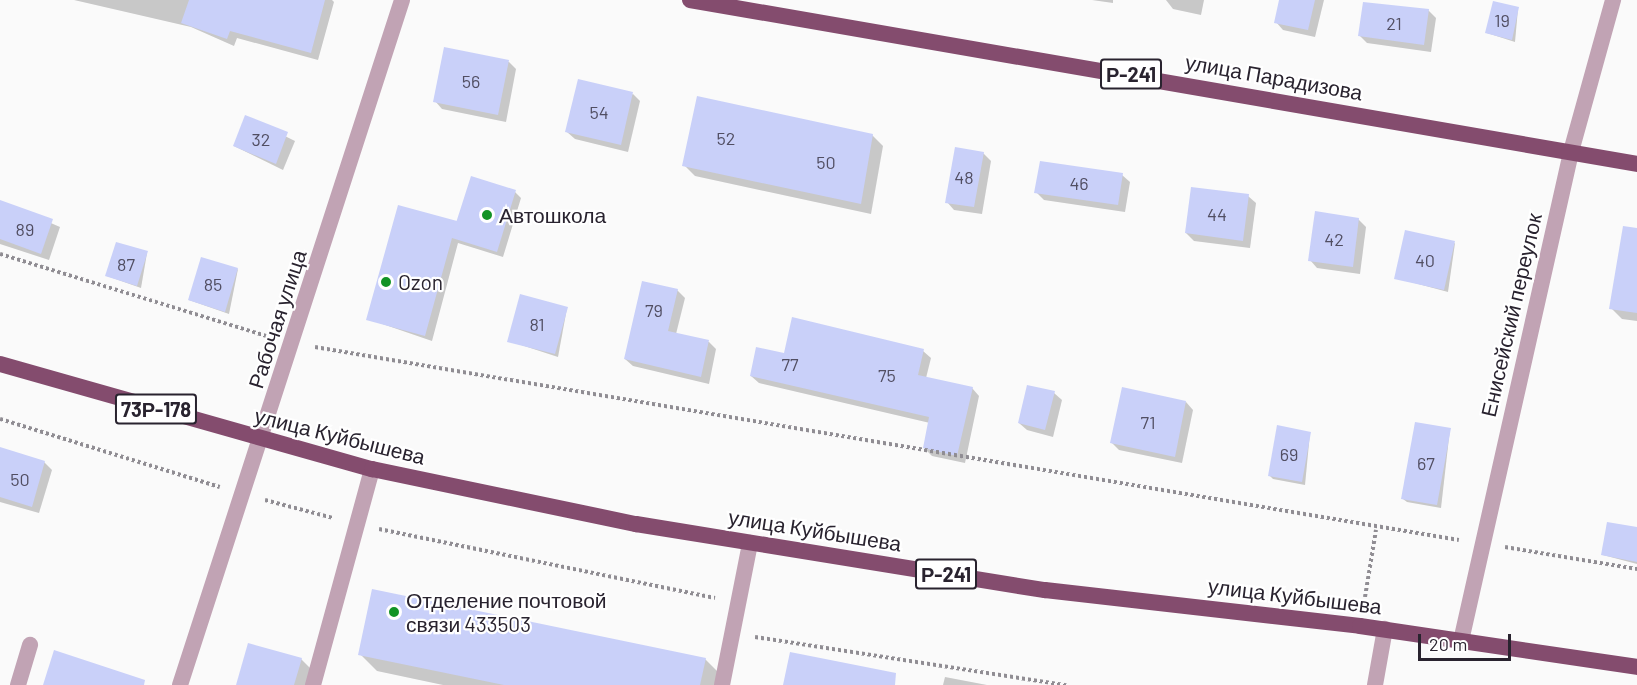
<!DOCTYPE html>
<html>
<head>
<meta charset="utf-8">
<style>
  body { margin:0 }
  #map { position:relative; width:1637px; height:685px; overflow:hidden; background:#fafafa; font-family:Barlow,sans-serif }
  div>[style] { position:absolute }
  .shadow>* { inset:0; background:#0003 }
  .building>* { inset:0; background:#c9d0f9 }
  .path>* { height:4px; margin-top:-2px; transform-origin:0; background:repeating-linear-gradient(90deg,#908d93 0 3px,transparent 0 6px) }
  .service>* { height:16px; margin:-8px; padding:0 8px; transform-origin:8px; border-radius:8px; background:#c1a3b4 }
  .minor>* { height:16px; margin:-8px; padding:0 8px; transform-origin:8px; border-radius:8px; background:#c1a3b4 }
  .trunk>* { height:16px; margin:-8px; padding:0 8px; transform-origin:8px; border-radius:8px; background:#844c6e }
  .dots>* { width:16px; height:16px; translate:-50% -50%; box-sizing:border-box; border:3px solid #fff; border-radius:50% }
  span { translate:-50% -50%; white-space:nowrap; text-align:center; line-height:1.15; -webkit-text-stroke:4.5px #fff; paint-order:stroke }
  .number-label { font-size:18px; color:#514e62 }
  .number-label span { -webkit-text-stroke-width:0 }
  .shield-label span { padding:2px 4px; background:#fff; border:2px solid; border-radius:4px; -webkit-text-stroke-width:0 }
  .shield-label { font-size:20px; color:#29232f; font-weight:700 }
  .street-label { font-size:21px; color:#29232f }
  .poi-label { font-size:21px; color:#29232f }
  .left { translate:0 -50%; text-align:left }
  .scale { position:absolute; left:1418px; top:634px; width:93px; height:27px; box-sizing:border-box; border:3px solid #29232f; border-top:0; padding-left:8px; font-size:18px; line-height:21px; white-space:nowrap; color:#29232f; -webkit-text-stroke:4px #fff; paint-order:stroke }
</style>
</head>
<body>
<div id="map">
  <div class="shadow">
    <i style="clip-path:polygon(74px 0,332px 0,334px 2px,318px 60px,237px 38px,234px 46px,191px 27px)"></i>
    <i style="clip-path:polygon(1092px 0,1113px 0,1113px 3px)"></i>
    <i style="clip-path:polygon(1166px 0,1204px 0,1201px 15px,1173px 9px)"></i>
    <i style="clip-path:polygon(1281px 0,1324px 0,1315px 37px,1283px 30px,1276px 22px)"></i>
    <i style="clip-path:polygon(1518px 9px,1515px 42px,1487px 33px)"></i>
    <i style="clip-path:polygon(1428px 10px,1436px 18px,1431px 52px,1367px 43px,1360px 36px)"></i>
    <i style="clip-path:polygon(445px 49px,509px 62px,516px 69px,506px 122px,442px 109px,435px 101px)"></i>
    <i style="clip-path:polygon(633px 94px,640px 101px,628px 152px,575px 139px,567px 132px)"></i>
    <i style="clip-path:polygon(246px 117px,295px 141px,283px 170px,234px 146px)"></i>
    <i style="clip-path:polygon(872px 135px,883px 146px,871px 214px,695px 176px,684px 165px)"></i>
    <i style="clip-path:polygon(983px 153px,991px 161px,982px 214px,954px 210px,947px 202px)"></i>
    <i style="clip-path:polygon(1122px 175px,1130px 182px,1125px 212px,1044px 200px,1036px 192px)"></i>
    <i style="clip-path:polygon(515px 192px,521px 198px,503px 257px,458px 243px,432px 341px,368px 319px,456px 222px)"></i>
    <i style="clip-path:polygon(1248px 196px,1256px 203px,1250px 248px,1194px 241px,1186px 233px)"></i>
    <i style="clip-path:polygon(0 201px,60px 227px,49px 260px,0 244px)"></i>
    <i style="clip-path:polygon(1358px 219px,1366px 227px,1360px 274px,1317px 268px,1310px 260px)"></i>
    <i style="clip-path:polygon(1455px 243px,1448px 292px,1396px 278px)"></i>
    <i style="clip-path:polygon(147px 253px,141px 288px,107px 276px)"></i>
    <i style="clip-path:polygon(1637px 256px,1637px 321px,1622px 319px,1611px 308px)"></i>
    <i style="clip-path:polygon(238px 269px,229px 314px,189px 300px)"></i>
    <i style="clip-path:polygon(677px 290px,685px 298px,676px 334px,709px 342px,716px 349px,709px 384px,633px 366px,625px 359px)"></i>
    <i style="clip-path:polygon(567px 308px,558px 357px,509px 341px)"></i>
    <i style="clip-path:polygon(923px 351px,931px 358px,926px 378px,972px 388px,979px 396px,965px 463px,932px 456px,924px 448px,930px 423px,759px 383px,751px 376px,785px 355px)"></i>
    <i style="clip-path:polygon(1054px 393px,1062px 400px,1053px 437px,1027px 430px,1019px 423px)"></i>
    <i style="clip-path:polygon(1186px 402px,1193px 410px,1182px 463px,1119px 450px,1112px 443px)"></i>
    <i style="clip-path:polygon(1450px 429px,1441px 508px,1407px 502px,1403px 499px)"></i>
    <i style="clip-path:polygon(1310px 433px,1305px 485px,1273px 479px,1269px 475px)"></i>
    <i style="clip-path:polygon(0 449px,44px 462px,52px 470px,39px 513px,0 502px)"></i>
    <i style="clip-path:polygon(1637px 529px,1637px 564px,1603px 555px)"></i>
    <i style="clip-path:polygon(360px 654px,705px 659px,722px 676px,720px 685px,443px 685px,377px 671px)"></i>
    <i style="clip-path:polygon(301px 659px,318px 676px,316px 685px,237px 685px)"></i>
    <i style="clip-path:polygon(945px 677px,987px 685px,943px 685px)"></i>
  </div>
  <div class="building">
    <i style="clip-path:polygon(189px 0,325px 0,311px 53px,230px 31px,227px 39px,181px 23px)"></i>
    <i style="clip-path:polygon(1279px 0,1315px 0,1308px 30px,1274px 23px)"></i>
    <i style="clip-path:polygon(1493px 1px,1519px 7px,1512px 40px,1485px 33px)"></i>
    <i style="clip-path:polygon(1363px 2px,1429px 9px,1424px 45px,1358px 36px)"></i>
    <i style="clip-path:polygon(444px 47px,509px 60px,498px 115px,433px 102px)"></i>
    <i style="clip-path:polygon(578px 79px,633px 92px,621px 145px,565px 132px)"></i>
    <i style="clip-path:polygon(697px 96px,873px 134px,861px 204px,682px 166px)"></i>
    <i style="clip-path:polygon(245px 115px,288px 132px,276px 164px,233px 146px)"></i>
    <i style="clip-path:polygon(955px 147px,984px 152px,974px 207px,945px 203px)"></i>
    <i style="clip-path:polygon(1040px 161px,1123px 173px,1118px 205px,1034px 193px)"></i>
    <i style="clip-path:polygon(471px 176px,516px 190px,497px 252px,452px 238px,425px 336px,366px 320px,398px 205px,457px 221px,455px 226px)"></i>
    <i style="clip-path:polygon(1191px 187px,1249px 194px,1243px 241px,1185px 233px)"></i>
    <i style="clip-path:polygon(0 200px,53px 219px,41px 254px,0 239px)"></i>
    <i style="clip-path:polygon(1315px 211px,1359px 218px,1353px 267px,1308px 261px)"></i>
    <i style="clip-path:polygon(1623px 226px,1637px 228px,1637px 313px,1609px 309px)"></i>
    <i style="clip-path:polygon(1405px 230px,1455px 241px,1444px 290px,1394px 279px)"></i>
    <i style="clip-path:polygon(116px 242px,148px 251px,137px 286px,105px 276px)"></i>
    <i style="clip-path:polygon(201px 257px,238px 268px,225px 312px,188px 300px)"></i>
    <i style="clip-path:polygon(642px 281px,678px 289px,668px 331px,709px 340px,701px 377px,624px 359px)"></i>
    <i style="clip-path:polygon(520px 294px,568px 307px,555px 354px,507px 342px)"></i>
    <i style="clip-path:polygon(792px 317px,924px 349px,918px 375px,973px 387px,957px 456px,923px 448px,929px 417px,750px 376px,756px 347px,784px 353px)"></i>
    <i style="clip-path:polygon(1027px 385px,1055px 391px,1045px 430px,1018px 423px)"></i>
    <i style="clip-path:polygon(1122px 387px,1186px 401px,1175px 457px,1110px 443px)"></i>
    <i style="clip-path:polygon(1415px 422px,1451px 428px,1437px 505px,1401px 499px)"></i>
    <i style="clip-path:polygon(1277px 425px,1311px 432px,1302px 482px,1268px 476px)"></i>
    <i style="clip-path:polygon(0 447px,45px 461px,32px 507px,0 497px)"></i>
    <i style="clip-path:polygon(1607px 522px,1637px 527px,1637px 562px,1601px 555px)"></i>
    <i style="clip-path:polygon(372px 589px,706px 658px,700px 685px,504px 685px,358px 655px)"></i>
    <i style="clip-path:polygon(248px 643px,302px 658px,294px 685px,236px 685px)"></i>
    <i style="clip-path:polygon(54px 650px,145px 680px,144px 685px,43px 685px)"></i>
    <i style="clip-path:polygon(790px 652px,896px 673px,895px 685px,783px 685px)"></i>
  </div>
  <div class="path">
    <i style="left:0;top:254px;width:279px;rotate:17.1deg"></i>
    <i style="left:315px;top:347px;width:1160px;rotate:9.58deg"></i>
    <i style="left:0;top:419px;width:230px;rotate:17.2deg"></i>
    <i style="left:265px;top:500px;width:70px;rotate:14.8deg"></i>
    <i style="left:379px;top:529px;width:343px;rotate:11.6deg"></i>
    <i style="left:1505px;top:547px;width:134px;rotate:9.5deg"></i>
    <i style="left:1365px;top:597px;width:68px;rotate:-80.7deg"></i>
    <i style="left:755px;top:637px;width:315px;rotate:8.8deg"></i>
  </div>
  <div class="service">
    <i style="left:18px;top:685px;width:42px;rotate:-73.3deg"></i>
    <i style="left:313px;top:685px;width:224px;rotate:-74.7deg"></i>
    <i style="left:722px;top:685px;width:145px;rotate:-78.8deg"></i>
    <i style="left:1375px;top:685px;width:57px;rotate:-79.9deg"></i>
  </div>
  <div class="minor">
    <i style="left:1461px;top:641px;width:505px;rotate:-77.31deg"></i>
    <i style="left:1572px;top:148px;width:154px;rotate:-74.5deg"></i>
    <i style="left:180px;top:685px;width:720px;rotate:-72.04deg"></i>
  </div>
  <div class="trunk">
    <i style="left:690px;top:0;width:961px;rotate:9.82deg"></i>
    <i style="left:0;top:364px;width:387px;rotate:15.8deg"></i>
    <i style="left:372px;top:469px;width:270px;rotate:11.8deg"></i>
    <i style="left:636px;top:524px;width:414px;rotate:9.2deg"></i>
    <i style="left:1045px;top:590px;width:317px;rotate:6.5deg"></i>
    <i style="left:1360px;top:626px;width:280px;rotate:8.4deg"></i>
  </div>
  <div class="dots">
    <i style="left:487px;top:215px;background:#129325"></i>
    <i style="left:386px;top:282px;background:#129325"></i>
    <i style="left:394px;top:612px;background:#129325"></i>
  </div>
  <div class="number-label">
    <span style="left:1502px;top:20px">19</span>
    <span style="left:1394px;top:23px">21</span>
    <span style="left:471px;top:81px">56</span>
    <span style="left:599px;top:112px">54</span>
    <span style="left:726px;top:138px">52</span>
    <span style="left:261px;top:139px">32</span>
    <span style="left:826px;top:162px">50</span>
    <span style="left:964px;top:177px">48</span>
    <span style="left:1079px;top:183px">46</span>
    <span style="left:1217px;top:214px">44</span>
    <span style="left:25px;top:229px">89</span>
    <span style="left:1334px;top:239px">42</span>
    <span style="left:1425px;top:260px">40</span>
    <span style="left:126px;top:264px">87</span>
    <span style="left:213px;top:284px">85</span>
    <span style="left:654px;top:310px">79</span>
    <span style="left:537px;top:324px">81</span>
    <span style="left:790px;top:364px">77</span>
    <span style="left:887px;top:375px">75</span>
    <span style="left:1148px;top:422px">71</span>
    <span style="left:1289px;top:454px">69</span>
    <span style="left:1426px;top:463px">67</span>
    <span style="left:20px;top:479px">50</span>
  </div>
  <div class="shield-label">
    <span style="left:1131px;top:74px">Р-241</span>
    <span style="left:156px;top:409px">73Р-178</span>
    <span style="left:946px;top:574px">Р-241</span>
  </div>
  <div class="street-label">
    <span style="left:1274px;top:77px;rotate:10deg">улица Парадизова</span>
    <span style="left:1511px;top:315px;rotate:-77deg">Енисейский переулок</span>
    <span style="left:277px;top:319px;rotate:-72deg">Рабочая улица</span>
    <span style="left:340px;top:436px;rotate:14deg">улица Куйбышева</span>
    <span style="left:815px;top:530px;rotate:9deg">улица Куйбышева</span>
    <span style="left:1295px;top:596px;rotate:7deg">улица Куйбышева</span>
  </div>
  <div class="poi-label">
    <span class="left" style="left:499px;top:215px">Автошкола</span>
    <span class="left" style="left:398px;top:282px">Ozon</span>
    <span class="left" style="left:406px;top:612px">Отделение почтовой<br>связи 433503</span>
  </div>
  <div class="scale">20 m</div>
</div>
</body>
</html>
